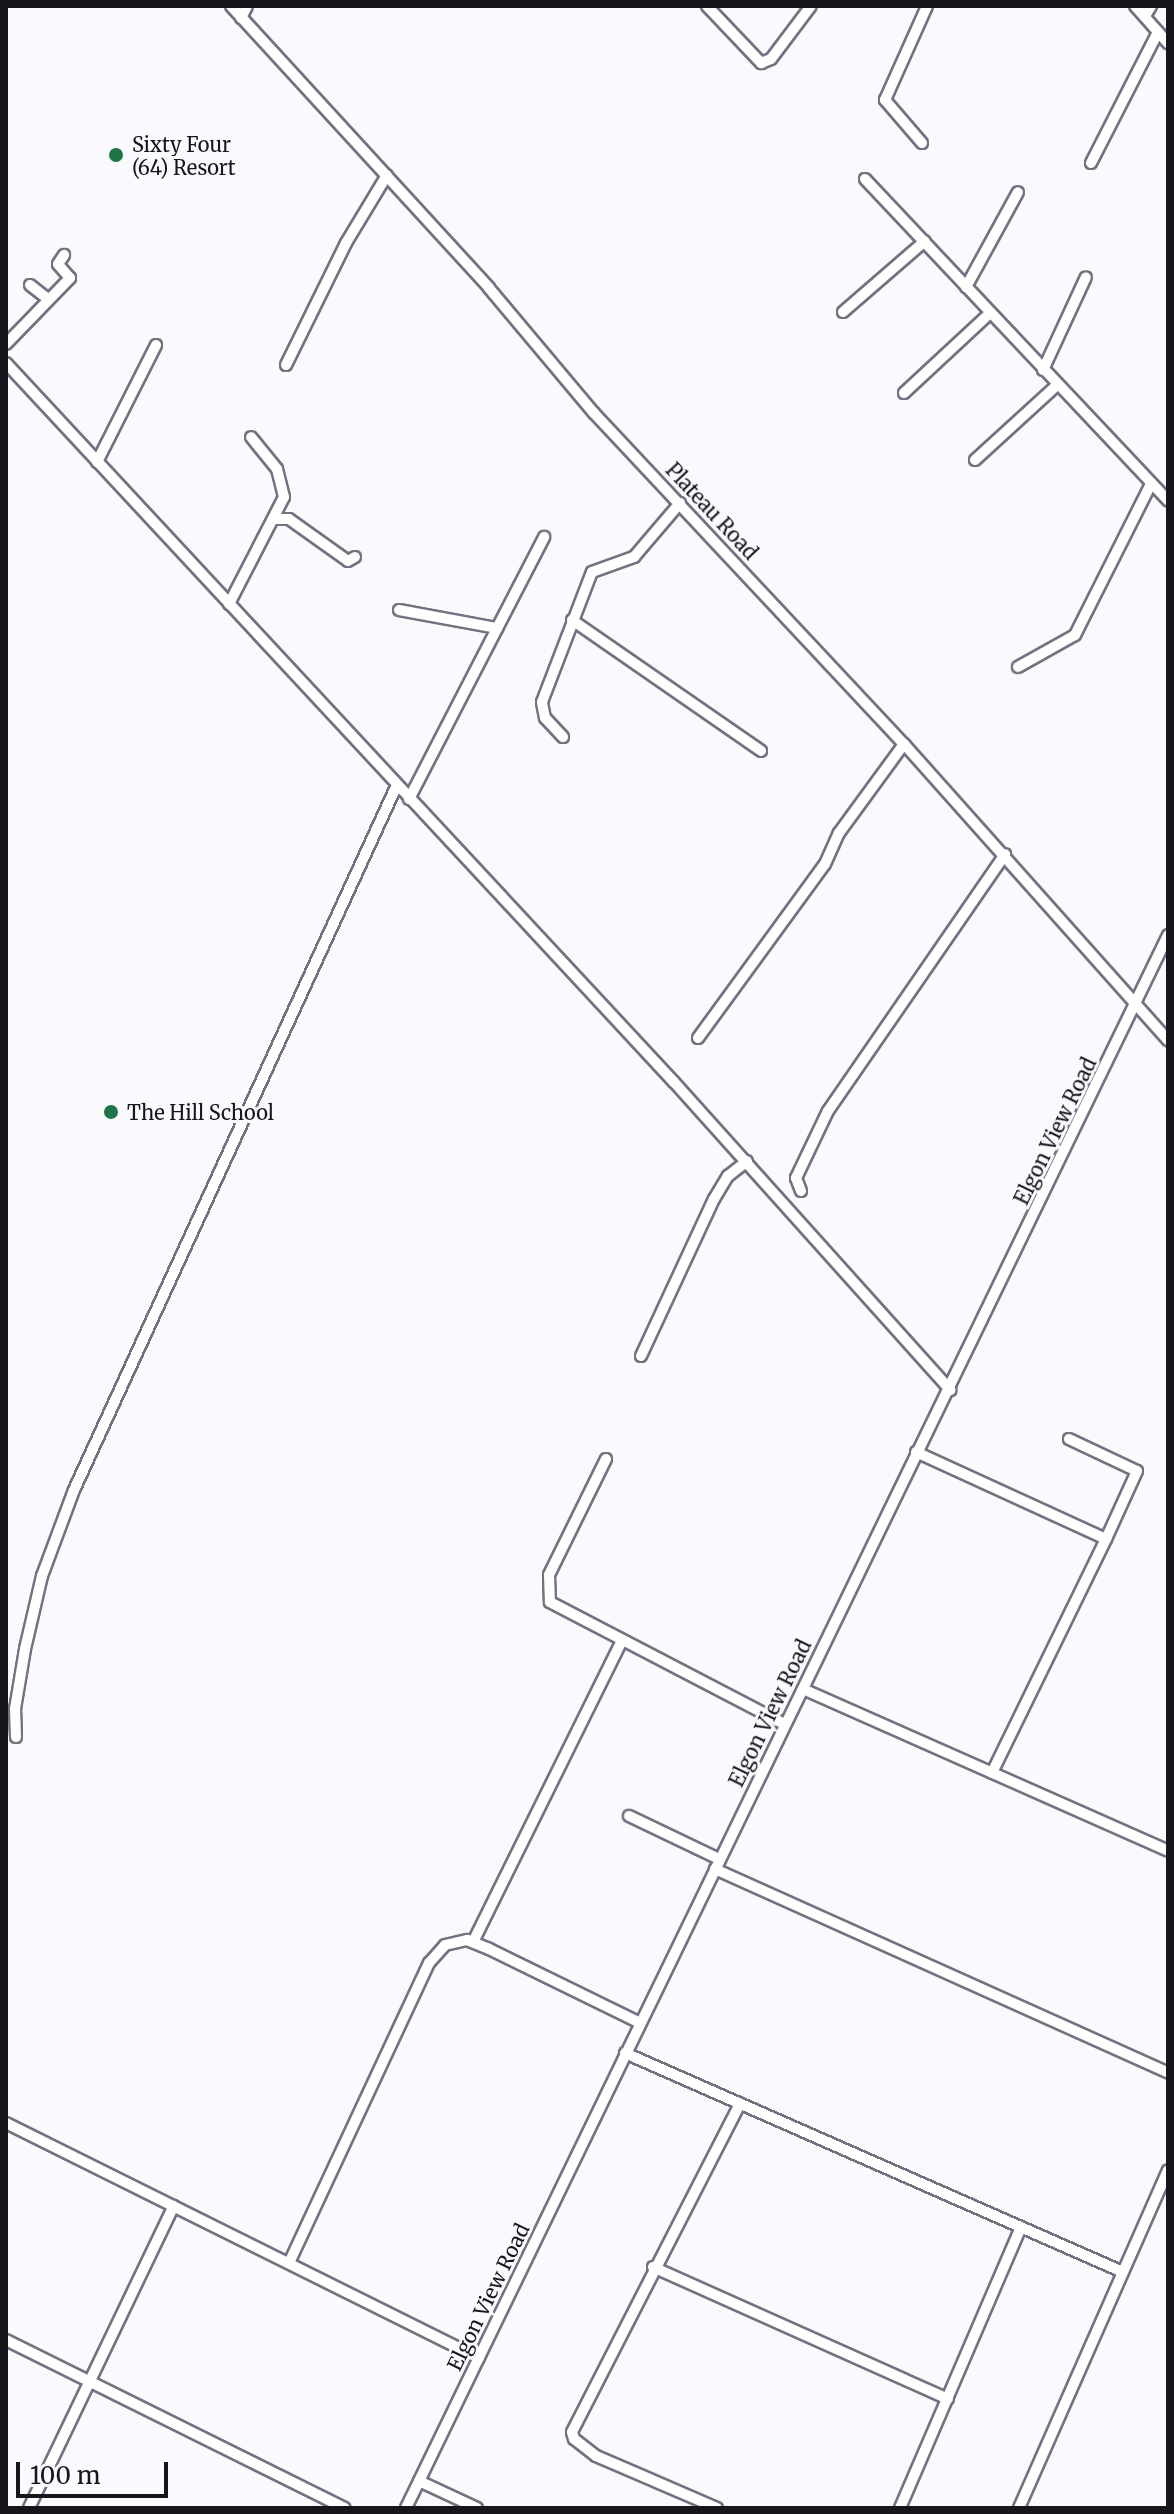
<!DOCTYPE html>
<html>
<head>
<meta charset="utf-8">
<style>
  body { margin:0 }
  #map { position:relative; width:1174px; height:2514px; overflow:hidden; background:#fafafe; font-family:Merriweather,serif }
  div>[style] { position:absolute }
  .roads { filter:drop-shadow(2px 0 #737283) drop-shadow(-2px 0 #737283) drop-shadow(0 2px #737283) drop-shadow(0 -2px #737283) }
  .minor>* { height:10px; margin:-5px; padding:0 5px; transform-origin:5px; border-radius:5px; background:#fff }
  .dots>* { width:22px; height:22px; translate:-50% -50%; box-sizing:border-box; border:4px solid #fafafe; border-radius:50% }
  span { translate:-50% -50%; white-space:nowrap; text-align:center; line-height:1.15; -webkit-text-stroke:6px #fafafe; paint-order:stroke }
  .poi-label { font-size:20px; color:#16161c }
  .left { translate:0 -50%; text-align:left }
  .street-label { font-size:20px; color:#16161c }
  .frame { position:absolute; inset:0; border:8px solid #16161c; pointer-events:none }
  .scale { position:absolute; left:16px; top:2462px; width:152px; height:36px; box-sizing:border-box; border:4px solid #16161c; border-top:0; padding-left:10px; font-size:24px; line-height:28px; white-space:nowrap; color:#16161c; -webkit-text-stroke:6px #fafafe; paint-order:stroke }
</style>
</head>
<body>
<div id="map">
  <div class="roads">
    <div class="minor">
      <i style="left:231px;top:6px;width:382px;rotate:47.5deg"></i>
      <i style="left:489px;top:288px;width:163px;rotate:50deg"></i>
      <i style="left:594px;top:413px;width:453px;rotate:46.9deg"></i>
      <i style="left:904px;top:744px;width:397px;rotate:48.3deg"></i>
      <i style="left:707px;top:6px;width:79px;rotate:46.5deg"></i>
      <i style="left:761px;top:63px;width:11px;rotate:-22deg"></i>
      <i style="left:771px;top:59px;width:66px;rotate:-53deg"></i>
      <i style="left:1135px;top:6px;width:50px;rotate:48.3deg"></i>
      <i style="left:1145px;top:16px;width:12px;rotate:-59deg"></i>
      <i style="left:241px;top:18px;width:13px;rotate:-63deg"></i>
      <i style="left:922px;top:143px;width:57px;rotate:-130.7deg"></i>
      <i style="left:885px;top:100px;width:103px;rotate:-65.9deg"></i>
      <i style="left:1091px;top:163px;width:147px;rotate:-62.9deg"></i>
      <i style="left:865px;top:179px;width:442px;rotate:46.7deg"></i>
      <i style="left:30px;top:285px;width:23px;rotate:38deg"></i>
      <i style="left:966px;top:287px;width:108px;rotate:-61.3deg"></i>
      <i style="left:843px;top:312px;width:108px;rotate:-40.9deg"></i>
      <i style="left:6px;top:344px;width:92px;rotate:-45.9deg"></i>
      <i style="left:70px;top:278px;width:18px;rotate:-131deg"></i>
      <i style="left:58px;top:264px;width:11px;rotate:-56deg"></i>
      <i style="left:6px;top:363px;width:981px;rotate:47.11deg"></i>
      <i style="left:674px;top:1082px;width:414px;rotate:48.1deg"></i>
      <i style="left:286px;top:365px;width:136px;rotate:-63.8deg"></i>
      <i style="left:346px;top:243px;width:79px;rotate:-58.9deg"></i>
      <i style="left:1043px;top:370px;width:102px;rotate:-65.2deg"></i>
      <i style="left:904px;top:393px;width:117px;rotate:-42.9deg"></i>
      <i style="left:975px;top:460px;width:111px;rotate:-42.4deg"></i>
      <i style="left:97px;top:462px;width:131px;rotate:-63.2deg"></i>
      <i style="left:275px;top:519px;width:14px"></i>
      <i style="left:289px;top:519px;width:72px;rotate:35.4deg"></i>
      <i style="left:348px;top:561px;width:8px;rotate:-30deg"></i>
      <i style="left:229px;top:604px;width:120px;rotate:-62.8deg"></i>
      <i style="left:284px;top:497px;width:29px;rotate:-104deg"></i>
      <i style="left:277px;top:469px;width:41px;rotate:-129.1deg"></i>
      <i style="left:399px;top:610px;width:100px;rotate:10.4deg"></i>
      <i style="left:572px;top:620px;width:230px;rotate:34.7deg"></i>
      <i style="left:1018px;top:667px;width:65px;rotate:-29.3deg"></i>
      <i style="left:1075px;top:635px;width:169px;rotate:-63.3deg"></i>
      <i style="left:563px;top:737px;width:26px;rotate:-133deg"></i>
      <i style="left:545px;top:718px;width:16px;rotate:-101deg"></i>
      <i style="left:542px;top:702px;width:139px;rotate:-69deg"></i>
      <i style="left:592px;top:572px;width:45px;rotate:-19.7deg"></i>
      <i style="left:634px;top:557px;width:71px;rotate:-49.6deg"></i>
      <i style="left:409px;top:799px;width:295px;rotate:-62.7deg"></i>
      <i style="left:698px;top:1038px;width:215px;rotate:-53.9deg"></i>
      <i style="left:825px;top:864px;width:34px;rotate:-66deg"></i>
      <i style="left:839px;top:833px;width:110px;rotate:-53.9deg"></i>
      <i style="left:801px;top:1191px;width:14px;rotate:-111deg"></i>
      <i style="left:796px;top:1178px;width:74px;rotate:-64.5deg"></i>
      <i style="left:828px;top:1111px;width:312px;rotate:-55.4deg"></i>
      <i style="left:641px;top:1356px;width:173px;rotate:-65.1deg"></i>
      <i style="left:714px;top:1199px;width:27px;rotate:-59deg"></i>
      <i style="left:728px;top:1176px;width:24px;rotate:-38deg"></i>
      <i style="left:1069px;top:1439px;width:75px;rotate:25.2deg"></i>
      <i style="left:1137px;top:1471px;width:75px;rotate:114.5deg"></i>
      <i style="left:916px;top:1452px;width:209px;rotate:24.6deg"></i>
      <i style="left:1106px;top:1539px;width:260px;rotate:116deg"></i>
      <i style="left:606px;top:1459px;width:129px;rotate:116.2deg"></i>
      <i style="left:549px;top:1575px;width:27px;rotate:88deg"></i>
      <i style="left:550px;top:1602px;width:264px;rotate:27.5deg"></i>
      <i style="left:803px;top:1689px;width:399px;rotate:23.9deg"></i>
      <i style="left:16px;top:1737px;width:28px;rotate:-92deg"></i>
      <i style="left:15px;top:1709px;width:61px;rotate:-80.5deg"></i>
      <i style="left:25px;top:1649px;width:75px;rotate:-76.9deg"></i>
      <i style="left:42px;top:1576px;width:92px;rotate:-69.6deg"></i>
      <i style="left:74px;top:1490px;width:773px;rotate:-65.39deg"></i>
      <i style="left:629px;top:1816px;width:100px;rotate:25.5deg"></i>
      <i style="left:715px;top:1869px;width:497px;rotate:24.2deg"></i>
      <i style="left:473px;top:1942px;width:336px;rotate:-63.7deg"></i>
      <i style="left:625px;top:2053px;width:544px;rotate:23.74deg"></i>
      <i style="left:6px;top:2123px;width:528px;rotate:26.42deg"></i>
      <i style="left:289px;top:2263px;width:331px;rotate:-65deg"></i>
      <i style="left:429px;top:1963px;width:24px;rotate:-48deg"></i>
      <i style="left:445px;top:1945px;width:23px;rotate:-13deg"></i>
      <i style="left:467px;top:1940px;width:24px;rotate:22deg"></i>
      <i style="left:489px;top:1949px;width:168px;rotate:26.1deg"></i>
      <i style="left:653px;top:2267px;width:323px;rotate:24.1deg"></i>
      <i style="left:6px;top:2340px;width:378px;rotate:26.4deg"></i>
      <i style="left:419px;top:2481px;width:64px;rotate:25deg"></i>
      <i style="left:29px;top:2508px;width:335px;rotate:-64.4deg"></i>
      <i style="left:406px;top:2508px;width:1748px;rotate:-64.15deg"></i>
      <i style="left:717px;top:2508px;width:132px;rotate:-156.7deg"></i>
      <i style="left:596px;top:2456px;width:28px;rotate:-142deg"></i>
      <i style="left:574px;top:2439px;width:7px;rotate:-106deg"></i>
      <i style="left:572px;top:2432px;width:369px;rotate:-62.9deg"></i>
      <i style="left:900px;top:2508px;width:304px;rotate:-66.7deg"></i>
      <i style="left:1019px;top:2508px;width:369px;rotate:-66.2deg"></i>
    </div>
  </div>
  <div class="dots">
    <i style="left:116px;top:155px;background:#1f7548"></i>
    <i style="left:111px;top:1112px;background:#1f7548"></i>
  </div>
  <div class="poi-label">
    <span class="left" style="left:132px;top:156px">Sixty Four<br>(64) Resort</span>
    <span class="left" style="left:127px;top:1112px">The Hill School</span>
  </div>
  <div class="street-label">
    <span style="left:712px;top:511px;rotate:47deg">Plateau Road</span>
    <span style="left:1055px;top:1131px;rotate:-64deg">Elgon View Road</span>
    <span style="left:770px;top:1713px;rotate:-64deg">Elgon View Road</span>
    <span style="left:488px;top:2297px;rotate:-64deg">Elgon View Road</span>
  </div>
  <div class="frame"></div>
  <div class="scale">100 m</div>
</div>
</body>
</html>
